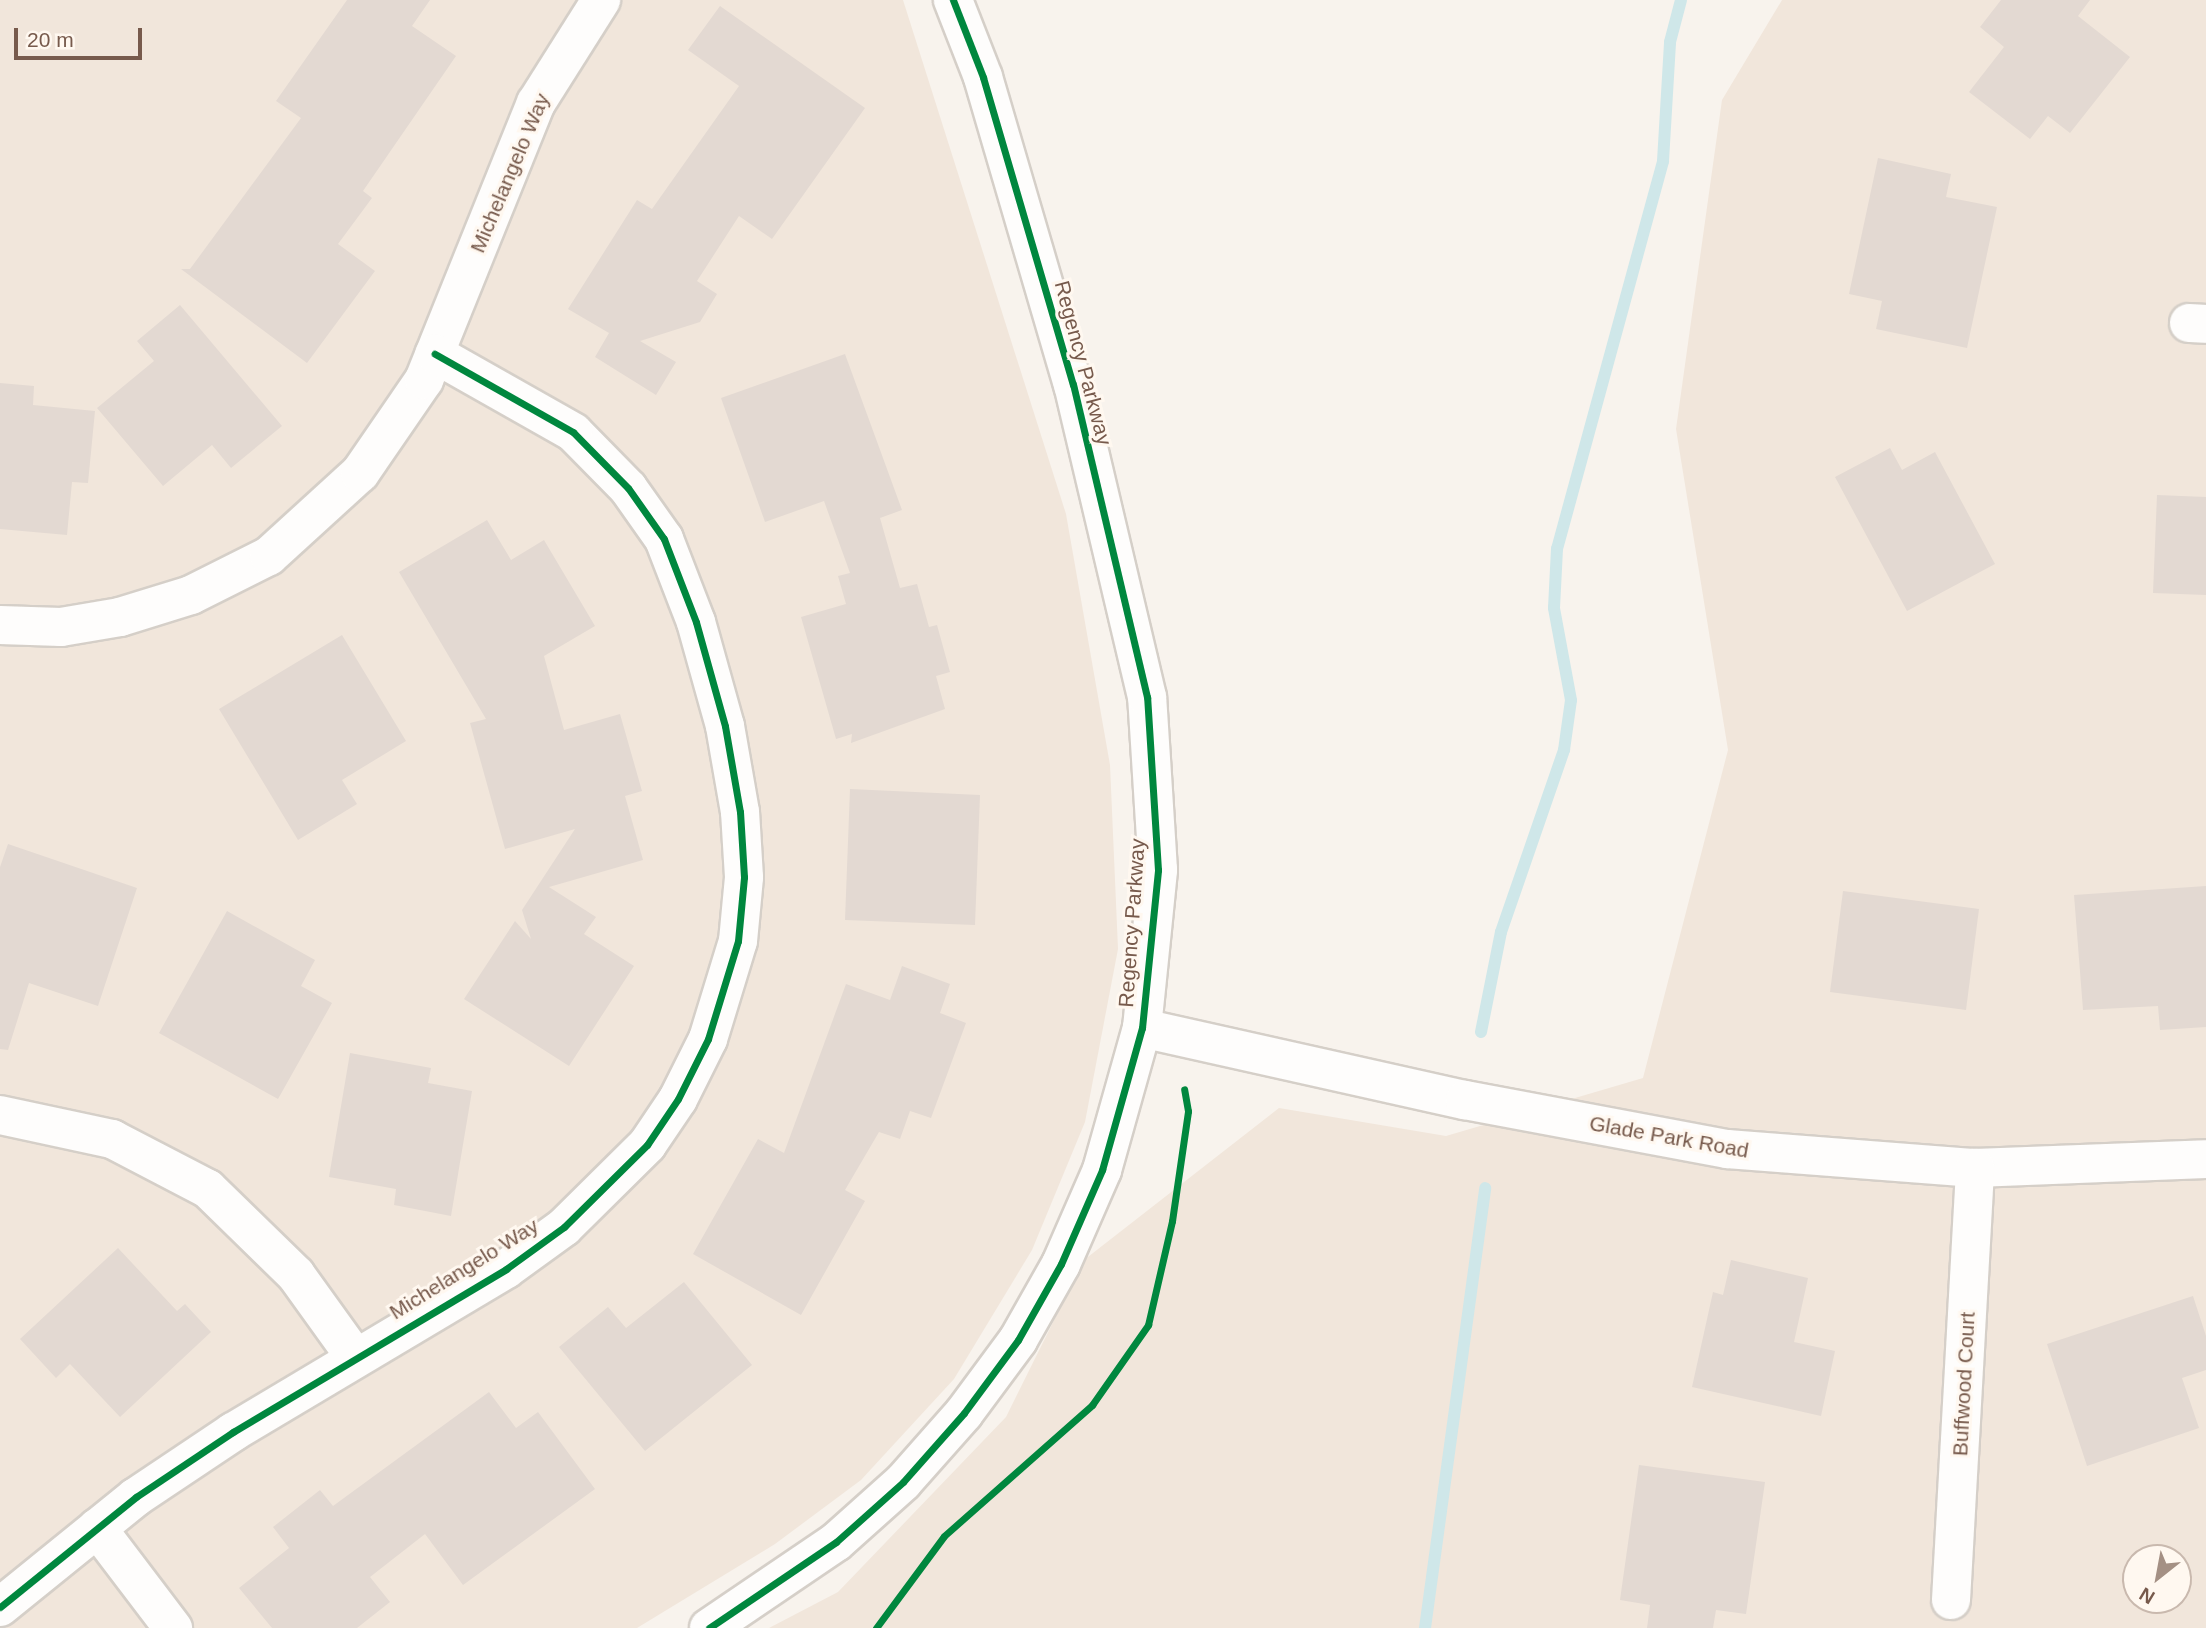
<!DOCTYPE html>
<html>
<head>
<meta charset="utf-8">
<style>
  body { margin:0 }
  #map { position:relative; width:2206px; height:1628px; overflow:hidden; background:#f8f3ed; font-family:Helvetica,sans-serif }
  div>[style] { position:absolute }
  .residential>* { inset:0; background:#f1e6db }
  .stream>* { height:12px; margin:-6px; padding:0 6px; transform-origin:6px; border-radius:6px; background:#cfe7e9 }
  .building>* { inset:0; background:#e3d9d2 }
  .roads { filter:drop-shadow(2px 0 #d5cfc8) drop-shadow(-2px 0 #d5cfc8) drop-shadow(0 2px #d5cfc8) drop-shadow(0 -2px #d5cfc8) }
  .minor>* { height:38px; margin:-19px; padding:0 19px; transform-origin:19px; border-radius:19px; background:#fefdfc }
  .cycleway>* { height:7px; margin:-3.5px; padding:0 3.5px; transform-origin:3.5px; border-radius:3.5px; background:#00873e }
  span { translate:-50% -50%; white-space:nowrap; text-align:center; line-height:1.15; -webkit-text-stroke:6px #fff8f0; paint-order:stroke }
  .street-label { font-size:21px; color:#775a4c }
  .north { position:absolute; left:2122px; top:1544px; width:70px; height:70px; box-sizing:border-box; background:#fff8f0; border:2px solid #c9b9ae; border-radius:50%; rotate:211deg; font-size:19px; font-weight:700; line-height:28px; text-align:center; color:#775a4c }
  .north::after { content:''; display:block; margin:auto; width:24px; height:32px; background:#a49084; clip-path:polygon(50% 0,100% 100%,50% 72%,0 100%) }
  .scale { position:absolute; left:14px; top:28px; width:128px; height:32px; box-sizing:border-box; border:4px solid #775a4c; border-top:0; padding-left:9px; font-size:21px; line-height:24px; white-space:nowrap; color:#775a4c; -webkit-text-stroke:5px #fff8f0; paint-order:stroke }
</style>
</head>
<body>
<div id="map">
  <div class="residential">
    <i style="clip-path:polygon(0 0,903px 0,1066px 514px,1110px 765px,1118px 949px,1085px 1122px,1032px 1250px,954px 1379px,861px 1480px,775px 1544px,637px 1628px,0 1628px)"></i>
    <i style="clip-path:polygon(evenodd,1782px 0,2206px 0,2206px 1628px,769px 1628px,838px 1592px,1006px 1417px,1084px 1260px,1279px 1108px,1446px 1136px,1643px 1078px,1728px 750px,1676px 429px,1722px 100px,1782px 0,2136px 1558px,2178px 1558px,2178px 1600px,2136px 1600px,2136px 1558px)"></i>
  </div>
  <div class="stream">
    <i style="left:1481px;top:1032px;width:102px;rotate:-78.7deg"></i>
    <i style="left:1501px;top:932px;width:193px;rotate:-70.9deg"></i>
    <i style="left:1564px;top:750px;width:50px;rotate:-82deg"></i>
    <i style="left:1571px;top:700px;width:94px;rotate:-100.5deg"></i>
    <i style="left:1554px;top:608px;width:59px;rotate:-87.1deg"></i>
    <i style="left:1557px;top:549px;width:402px;rotate:-74.7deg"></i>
    <i style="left:1663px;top:161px;width:119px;rotate:-86.6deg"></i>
    <i style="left:1670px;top:42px;width:43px;rotate:-75.3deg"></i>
    <i style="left:1425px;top:1628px;width:444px;rotate:-82.2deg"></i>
  </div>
  <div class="building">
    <i style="clip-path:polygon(347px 0,430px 0,412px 26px,456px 56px,363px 191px,372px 198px,338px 244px,375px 271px,307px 363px,181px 269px,190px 269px,301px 118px,276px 101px)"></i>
    <i style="clip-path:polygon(2001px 0,2090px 0,2078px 16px,2130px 57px,2070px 133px,2048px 116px,2030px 139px,1969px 92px,2004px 47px,1980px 27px)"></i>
    <i style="clip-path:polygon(720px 6px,865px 108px,772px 239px,739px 216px,697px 281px,717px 294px,700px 322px,640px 341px,676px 362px,656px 395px,595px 357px,609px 333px,568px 309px,637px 200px,652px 209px,739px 86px,688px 50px)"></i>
    <i style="clip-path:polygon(1878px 158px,1951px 174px,1946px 197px,1997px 207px,1967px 348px,1876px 329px,1882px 301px,1849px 294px)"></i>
    <i style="clip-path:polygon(180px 305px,282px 426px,231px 468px,212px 445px,163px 486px,97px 408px,154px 361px,137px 341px)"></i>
    <i style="clip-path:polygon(845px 354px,902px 510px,880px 518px,900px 588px,917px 584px,929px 627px,937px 625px,950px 672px,936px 676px,945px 709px,851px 743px,852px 734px,836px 739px,801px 617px,846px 604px,838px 576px,850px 573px,824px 501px,765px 522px,721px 398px)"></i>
    <i style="clip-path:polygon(0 383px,34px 386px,33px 405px,95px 411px,88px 483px,72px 482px,67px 535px,0 529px)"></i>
    <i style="clip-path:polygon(1890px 448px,1902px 470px,1935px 452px,1995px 564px,1907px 611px,1835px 477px)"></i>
    <i style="clip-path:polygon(2157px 495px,2206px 497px,2206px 595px,2153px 593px)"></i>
    <i style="clip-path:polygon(487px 520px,511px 560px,544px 540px,595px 626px,544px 656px,564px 730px,620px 714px,642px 791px,625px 796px,643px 860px,549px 887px,596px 917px,584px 934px,634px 966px,569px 1066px,464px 999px,515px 921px,531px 939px,522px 910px,575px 829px,505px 849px,470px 723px,486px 719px,399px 572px)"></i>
    <i style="clip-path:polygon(342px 635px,406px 741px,342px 780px,357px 804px,298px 840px,219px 709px)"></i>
    <i style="clip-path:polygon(850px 789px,980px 795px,975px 925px,845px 920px)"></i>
    <i style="clip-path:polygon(8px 844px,137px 888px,98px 1006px,29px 983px,8px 1050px,0 1049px,0 867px)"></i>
    <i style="clip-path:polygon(2206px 886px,2206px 1027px,2160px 1030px,2158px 1006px,2083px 1010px,2074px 895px)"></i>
    <i style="clip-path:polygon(1843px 891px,1979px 909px,1966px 1010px,1830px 992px)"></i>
    <i style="clip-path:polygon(227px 911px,315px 960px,301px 986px,332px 1003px,278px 1099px,159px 1033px)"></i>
    <i style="clip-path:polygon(902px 966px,950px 984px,940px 1013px,966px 1023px,931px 1118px,910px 1111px,900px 1139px,879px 1132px,845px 1190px,865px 1201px,801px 1315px,693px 1254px,758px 1139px,784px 1153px,846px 984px,890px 1000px)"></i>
    <i style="clip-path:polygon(350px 1053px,431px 1068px,428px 1083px,472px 1091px,451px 1216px,394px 1205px,396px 1189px,329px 1177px)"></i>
    <i style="clip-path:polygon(118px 1248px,177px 1311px,185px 1304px,211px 1332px,120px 1417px,70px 1364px,56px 1378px,20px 1339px)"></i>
    <i style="clip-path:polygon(1731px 1260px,1808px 1278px,1794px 1342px,1835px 1351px,1821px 1416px,1692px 1387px,1713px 1292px,1723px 1295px)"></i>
    <i style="clip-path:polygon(684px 1282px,752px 1365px,645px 1451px,559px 1347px,608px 1307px,626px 1328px)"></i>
    <i style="clip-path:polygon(2193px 1296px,2206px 1336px,2206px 1370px,2182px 1378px,2199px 1428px,2087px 1466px,2047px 1344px)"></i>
    <i style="clip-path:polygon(489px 1392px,516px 1428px,538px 1412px,595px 1489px,463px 1585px,425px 1534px,370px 1577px,390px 1602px,357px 1628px,272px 1628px,239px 1588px,289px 1548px,273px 1527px,320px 1490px,333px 1506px)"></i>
    <i style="clip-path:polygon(1639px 1465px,1765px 1482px,1746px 1614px,1716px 1610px,1713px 1628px,1647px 1628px,1650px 1605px,1620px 1600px)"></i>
  </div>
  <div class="roads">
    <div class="minor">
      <i style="left:2189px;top:323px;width:17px;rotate:3deg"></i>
      <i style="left:0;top:625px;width:61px;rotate:1.9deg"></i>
      <i style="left:61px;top:627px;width:60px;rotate:-9.6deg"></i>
      <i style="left:120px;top:617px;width:74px;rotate:-17.2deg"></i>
      <i style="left:191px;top:595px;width:87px;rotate:-26.6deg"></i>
      <i style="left:269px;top:556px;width:123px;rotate:-42.4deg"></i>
      <i style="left:360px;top:473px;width:113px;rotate:-55.5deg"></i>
      <i style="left:424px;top:380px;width:299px;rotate:-68deg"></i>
      <i style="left:536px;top:103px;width:122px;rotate:-57.7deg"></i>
      <i style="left:1142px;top:1028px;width:331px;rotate:12.6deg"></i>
      <i style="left:1465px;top:1100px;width:267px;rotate:10.6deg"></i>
      <i style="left:1727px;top:1149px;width:249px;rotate:4.4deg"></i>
      <i style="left:1975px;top:1168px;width:231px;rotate:-2.2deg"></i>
      <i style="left:0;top:1115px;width:115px;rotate:12.1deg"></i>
      <i style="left:112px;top:1139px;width:108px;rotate:27.5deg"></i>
      <i style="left:208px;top:1189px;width:123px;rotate:44.3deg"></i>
      <i style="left:296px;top:1275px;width:101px;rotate:54.3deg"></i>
      <i style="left:97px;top:1528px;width:126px;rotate:52.8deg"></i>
      <i style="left:1951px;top:1600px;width:433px;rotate:-86.8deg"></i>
      <i style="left:0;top:1607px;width:175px;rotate:-39deg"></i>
      <i style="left:136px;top:1497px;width:117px;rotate:-33.8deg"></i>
      <i style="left:233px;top:1432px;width:318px;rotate:-30.8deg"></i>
      <i style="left:506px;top:1269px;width:72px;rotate:-35.9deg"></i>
      <i style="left:564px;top:1227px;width:117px;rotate:-44.7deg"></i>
      <i style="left:647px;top:1145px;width:55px;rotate:-56deg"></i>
      <i style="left:678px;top:1099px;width:67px;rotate:-63.4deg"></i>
      <i style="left:708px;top:1039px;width:102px;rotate:-73deg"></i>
      <i style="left:738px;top:941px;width:64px;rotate:-84.6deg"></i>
      <i style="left:744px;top:877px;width:65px;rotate:-93.5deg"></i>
      <i style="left:740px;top:812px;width:87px;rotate:-99.9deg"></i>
      <i style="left:725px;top:726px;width:108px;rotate:-105.6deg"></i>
      <i style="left:696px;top:622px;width:89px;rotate:-111.1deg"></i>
      <i style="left:664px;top:539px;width:62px;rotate:-125.2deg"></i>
      <i style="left:628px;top:488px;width:78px;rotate:-134.5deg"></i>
      <i style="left:573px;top:432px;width:159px;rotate:-150.5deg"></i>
      <i style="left:709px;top:1628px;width:153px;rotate:-34.1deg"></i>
      <i style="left:836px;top:1542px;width:90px;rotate:-41.8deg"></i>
      <i style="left:903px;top:1482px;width:92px;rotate:-48.5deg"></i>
      <i style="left:964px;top:1413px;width:91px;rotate:-53.5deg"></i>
      <i style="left:1018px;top:1340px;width:87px;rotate:-60.5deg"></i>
      <i style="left:1061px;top:1264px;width:103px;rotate:-66.4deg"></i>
      <i style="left:1102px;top:1170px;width:148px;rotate:-74.3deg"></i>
      <i style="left:1142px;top:1028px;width:159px;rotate:-84.2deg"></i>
      <i style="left:1158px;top:870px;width:173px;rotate:-93.6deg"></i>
      <i style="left:1147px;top:697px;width:321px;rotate:-103.3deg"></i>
      <i style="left:1073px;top:385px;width:321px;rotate:-106.3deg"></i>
      <i style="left:983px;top:77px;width:83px;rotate:-111.3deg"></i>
    </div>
  </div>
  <div class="cycleway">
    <i style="left:0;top:1607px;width:175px;rotate:-39deg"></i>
    <i style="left:136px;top:1497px;width:117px;rotate:-33.8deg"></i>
    <i style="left:233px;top:1432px;width:318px;rotate:-30.8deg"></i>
    <i style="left:506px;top:1269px;width:72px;rotate:-35.9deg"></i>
    <i style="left:564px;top:1227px;width:117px;rotate:-44.7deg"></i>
    <i style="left:647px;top:1145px;width:55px;rotate:-56deg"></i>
    <i style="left:678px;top:1099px;width:67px;rotate:-63.4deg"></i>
    <i style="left:708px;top:1039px;width:102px;rotate:-73deg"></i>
    <i style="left:738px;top:941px;width:64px;rotate:-84.6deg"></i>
    <i style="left:744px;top:877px;width:65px;rotate:-93.5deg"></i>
    <i style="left:740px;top:812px;width:87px;rotate:-99.9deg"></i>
    <i style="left:725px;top:726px;width:108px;rotate:-105.6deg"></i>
    <i style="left:696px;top:622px;width:89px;rotate:-111.1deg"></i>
    <i style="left:664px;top:539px;width:62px;rotate:-125.2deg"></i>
    <i style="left:628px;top:488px;width:78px;rotate:-134.5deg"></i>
    <i style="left:573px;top:432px;width:159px;rotate:-150.5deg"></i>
    <i style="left:709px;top:1628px;width:153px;rotate:-34.1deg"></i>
    <i style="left:836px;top:1542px;width:90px;rotate:-41.8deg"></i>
    <i style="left:903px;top:1482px;width:92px;rotate:-48.5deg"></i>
    <i style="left:964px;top:1413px;width:91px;rotate:-53.5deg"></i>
    <i style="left:1018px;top:1340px;width:87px;rotate:-60.5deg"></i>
    <i style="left:1061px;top:1264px;width:103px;rotate:-66.4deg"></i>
    <i style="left:1102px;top:1170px;width:148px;rotate:-74.3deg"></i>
    <i style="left:1142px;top:1028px;width:159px;rotate:-84.2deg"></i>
    <i style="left:1158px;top:870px;width:173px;rotate:-93.6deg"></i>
    <i style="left:1147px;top:697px;width:321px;rotate:-103.3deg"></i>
    <i style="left:1073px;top:385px;width:321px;rotate:-106.3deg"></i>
    <i style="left:983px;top:77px;width:83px;rotate:-111.3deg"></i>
    <i style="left:876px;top:1628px;width:114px;rotate:-53.5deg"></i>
    <i style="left:944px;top:1536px;width:198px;rotate:-41.5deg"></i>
    <i style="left:1092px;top:1405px;width:98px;rotate:-55deg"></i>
    <i style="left:1148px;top:1325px;width:107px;rotate:-77deg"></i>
    <i style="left:1172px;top:1221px;width:111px;rotate:-81.7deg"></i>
    <i style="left:1188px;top:1111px;width:22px;rotate:-100deg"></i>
  </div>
  <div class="street-label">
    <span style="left:510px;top:173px;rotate:-67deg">Michelangelo Way</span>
    <span style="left:1083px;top:363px;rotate:75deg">Regency Parkway</span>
    <span style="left:1132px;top:923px;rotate:-86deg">Regency Parkway</span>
    <span style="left:1669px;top:1137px;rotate:10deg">Glade Park Road</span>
    <span style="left:464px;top:1269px;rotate:-32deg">Michelangelo Way</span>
    <span style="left:1964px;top:1384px;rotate:-87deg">Buffwood Court</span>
  </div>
  <div class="north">N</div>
  <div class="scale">20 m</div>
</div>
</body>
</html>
